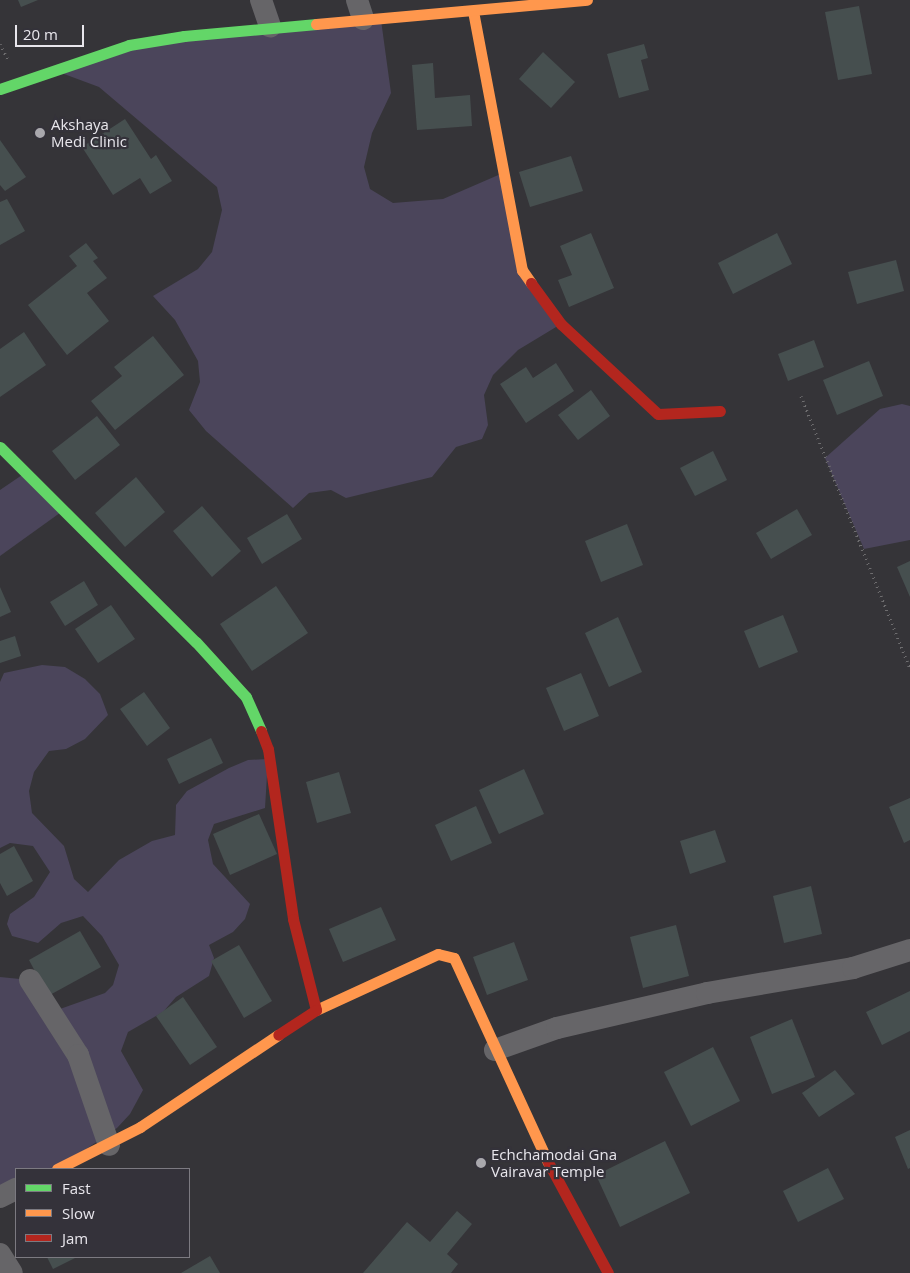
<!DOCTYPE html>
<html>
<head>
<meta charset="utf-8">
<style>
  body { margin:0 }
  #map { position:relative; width:910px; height:1273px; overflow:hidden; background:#353438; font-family:"Open Sans",sans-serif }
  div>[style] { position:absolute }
  .green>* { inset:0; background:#4b455b }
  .building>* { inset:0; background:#464f4f }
  .path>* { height:3px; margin-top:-1.5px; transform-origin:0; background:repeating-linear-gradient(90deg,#6e6d6f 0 1px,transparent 0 5px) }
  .street>* { height:22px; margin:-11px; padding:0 11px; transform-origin:11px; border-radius:11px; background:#666568 }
  .fast>* { height:11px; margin:-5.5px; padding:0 5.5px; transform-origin:5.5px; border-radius:5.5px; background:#63d668 }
  .slow>* { height:11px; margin:-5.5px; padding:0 5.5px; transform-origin:5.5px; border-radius:5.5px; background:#ff974d }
  .jam>* { height:11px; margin:-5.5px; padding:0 5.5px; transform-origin:5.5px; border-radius:5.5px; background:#b3261e }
  .dots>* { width:14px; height:14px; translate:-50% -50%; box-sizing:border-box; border:2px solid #34323a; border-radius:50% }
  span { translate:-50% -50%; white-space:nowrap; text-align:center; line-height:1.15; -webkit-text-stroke:4.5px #34323a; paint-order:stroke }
  .poi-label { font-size:15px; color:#e8e6ec }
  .left { translate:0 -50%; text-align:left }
  .legend { position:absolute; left:15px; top:1168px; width:175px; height:90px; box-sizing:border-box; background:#34323a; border:1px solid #7c7a81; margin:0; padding:6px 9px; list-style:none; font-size:15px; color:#e8e6ec }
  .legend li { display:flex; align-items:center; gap:10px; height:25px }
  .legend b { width:25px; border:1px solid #7c7a81 }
  .scale { position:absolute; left:15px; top:25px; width:69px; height:22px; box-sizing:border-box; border:2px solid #e8e6ec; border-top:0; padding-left:6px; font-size:15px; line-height:18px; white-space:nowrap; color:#e8e6ec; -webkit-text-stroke:4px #34323a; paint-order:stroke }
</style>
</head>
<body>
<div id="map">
  <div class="green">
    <i style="clip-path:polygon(381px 20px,391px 93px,372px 133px,364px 167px,370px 189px,393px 203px,443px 199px,503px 173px,522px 270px,561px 324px,518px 350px,493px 375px,484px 395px,488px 425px,482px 439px,456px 447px,432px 477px,346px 498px,331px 490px,309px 493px,293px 508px,206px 431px,189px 410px,200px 382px,198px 361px,175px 320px,153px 296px,198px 269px,212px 252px,222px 210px,217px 187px,99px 87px,56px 71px,129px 45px)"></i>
    <i style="clip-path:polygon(902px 404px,910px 406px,910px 540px,864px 549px,825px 458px,880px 409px)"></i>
    <i style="clip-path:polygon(25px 473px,64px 510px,0 556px,0 490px)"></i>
    <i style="clip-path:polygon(42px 665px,65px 667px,85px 679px,100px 694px,108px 715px,85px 739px,66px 749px,49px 751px,34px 772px,29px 791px,32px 813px,64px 846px,74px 879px,88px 892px,119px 860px,152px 841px,175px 835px,176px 805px,187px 791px,229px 768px,248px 760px,268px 759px,265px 808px,214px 824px,208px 840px,213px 864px,250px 904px,245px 919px,233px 932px,209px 945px,214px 958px,209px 976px,176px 997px,163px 1012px,128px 1032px,121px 1051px,143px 1090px,130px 1114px,117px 1128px,57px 1169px,16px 1169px,16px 1189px,0 1197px,0 977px,30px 980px,60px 1009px,105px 993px,113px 985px,119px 965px,102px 936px,83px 916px,61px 923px,38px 943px,12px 936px,7px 924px,10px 914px,34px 897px,50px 872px,33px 846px,10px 843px,0 848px,0 682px,4px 673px)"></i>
  </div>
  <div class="building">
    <i style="clip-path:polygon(18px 0,38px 0,21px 7px)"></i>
    <i style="clip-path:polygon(859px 6px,872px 74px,838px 80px,825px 12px)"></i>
    <i style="clip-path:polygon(644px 44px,648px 58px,641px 60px,649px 90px,619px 98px,607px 54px)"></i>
    <i style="clip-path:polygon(543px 52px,575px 82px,551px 108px,519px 79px)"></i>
    <i style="clip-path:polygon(433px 63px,435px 98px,470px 95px,472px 126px,417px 130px,412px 65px)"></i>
    <i style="clip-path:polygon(125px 119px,151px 159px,156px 155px,172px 181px,150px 194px,140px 178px,113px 195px,82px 147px)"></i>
    <i style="clip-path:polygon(0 140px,26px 177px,5px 191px,0 185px)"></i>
    <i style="clip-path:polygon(571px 156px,583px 191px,530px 207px,519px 172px)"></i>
    <i style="clip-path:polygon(7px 199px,25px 231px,0 245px,0 202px)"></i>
    <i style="clip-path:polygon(591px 233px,614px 288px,569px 307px,558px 280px,572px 275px,560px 246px)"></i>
    <i style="clip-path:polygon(777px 233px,792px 264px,733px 294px,718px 263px)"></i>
    <i style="clip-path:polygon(86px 243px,98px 258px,93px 261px,107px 278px,87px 293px,109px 321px,67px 355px,28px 305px,77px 266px,69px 256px)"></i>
    <i style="clip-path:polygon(896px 260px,904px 291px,857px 304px,848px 272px)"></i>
    <i style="clip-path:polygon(24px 332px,46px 365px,0 397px,0 349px)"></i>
    <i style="clip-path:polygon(153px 336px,184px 375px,115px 430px,91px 401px,122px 376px,114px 367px)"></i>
    <i style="clip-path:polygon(814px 340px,824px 367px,788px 381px,778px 354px)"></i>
    <i style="clip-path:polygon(869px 361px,883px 396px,837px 415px,823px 380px)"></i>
    <i style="clip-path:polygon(556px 363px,574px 391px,526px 423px,500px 384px,526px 367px,533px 378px)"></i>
    <i style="clip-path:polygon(591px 390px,610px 416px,578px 440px,558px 415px)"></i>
    <i style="clip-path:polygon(97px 416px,120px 445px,75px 480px,52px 451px)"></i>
    <i style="clip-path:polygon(713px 451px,727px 480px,695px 496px,680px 468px)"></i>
    <i style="clip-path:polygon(136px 477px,165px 512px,125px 547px,95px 513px)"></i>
    <i style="clip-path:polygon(202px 506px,241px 551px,212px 577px,173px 531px)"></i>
    <i style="clip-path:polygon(797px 509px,812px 535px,771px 559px,756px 533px)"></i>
    <i style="clip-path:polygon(287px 514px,302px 539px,262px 564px,247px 538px)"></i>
    <i style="clip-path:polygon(627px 524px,643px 565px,601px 582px,585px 541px)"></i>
    <i style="clip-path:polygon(910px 561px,910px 597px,897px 567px)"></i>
    <i style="clip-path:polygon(84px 581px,98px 605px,65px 626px,50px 602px)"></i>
    <i style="clip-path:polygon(276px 586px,308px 633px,252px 671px,220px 624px)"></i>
    <i style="clip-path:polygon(0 587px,11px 612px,0 617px)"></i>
    <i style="clip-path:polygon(111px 605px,135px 639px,98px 663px,75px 629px)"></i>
    <i style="clip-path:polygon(783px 615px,798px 652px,759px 668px,744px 631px)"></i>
    <i style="clip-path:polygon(618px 617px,642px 672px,609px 687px,585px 633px)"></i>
    <i style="clip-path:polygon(15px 636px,21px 656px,0 663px,0 641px)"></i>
    <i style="clip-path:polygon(581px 673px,599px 716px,564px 731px,546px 688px)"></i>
    <i style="clip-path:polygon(144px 692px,170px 728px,147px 746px,120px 709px)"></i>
    <i style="clip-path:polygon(211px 738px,223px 763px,179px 784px,167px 759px)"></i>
    <i style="clip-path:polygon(524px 769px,544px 814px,499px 834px,479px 790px)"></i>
    <i style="clip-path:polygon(339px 772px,351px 813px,317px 823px,306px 782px)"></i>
    <i style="clip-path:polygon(910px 798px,910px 840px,904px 843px,889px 807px)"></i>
    <i style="clip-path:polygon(476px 806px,492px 843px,451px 861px,435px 825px)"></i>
    <i style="clip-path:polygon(259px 814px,277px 854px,230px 875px,213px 834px)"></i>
    <i style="clip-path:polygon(715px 830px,726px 862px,690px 874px,680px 841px)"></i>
    <i style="clip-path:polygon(14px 846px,33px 881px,7px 896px,0 883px,0 854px)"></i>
    <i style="clip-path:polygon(811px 886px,822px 934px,784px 943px,773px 896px)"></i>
    <i style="clip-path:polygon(381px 907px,396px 940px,343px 962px,329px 929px)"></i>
    <i style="clip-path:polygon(676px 925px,689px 976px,643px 988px,630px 937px)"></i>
    <i style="clip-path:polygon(80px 931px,101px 967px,48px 996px,29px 960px)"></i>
    <i style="clip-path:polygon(514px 942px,528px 980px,487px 995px,473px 957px)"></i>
    <i style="clip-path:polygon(239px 945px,272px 1001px,244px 1018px,211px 961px)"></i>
    <i style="clip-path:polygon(910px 991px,910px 1031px,882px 1045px,866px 1012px)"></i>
    <i style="clip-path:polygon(183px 997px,217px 1047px,190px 1065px,156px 1016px)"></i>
    <i style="clip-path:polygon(792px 1019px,815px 1077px,772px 1094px,750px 1037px)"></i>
    <i style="clip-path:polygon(713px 1047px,740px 1101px,691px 1126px,664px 1072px)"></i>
    <i style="clip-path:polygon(835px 1070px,855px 1094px,819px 1117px,802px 1093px)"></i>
    <i style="clip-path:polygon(910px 1130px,910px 1168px,908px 1169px,895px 1137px)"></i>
    <i style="clip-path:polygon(665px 1141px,690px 1193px,620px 1227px,596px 1175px)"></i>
    <i style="clip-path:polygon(828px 1168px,844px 1199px,798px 1222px,783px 1191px)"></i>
    <i style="clip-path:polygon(457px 1211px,472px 1224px,447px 1254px,458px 1264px,451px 1273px,363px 1273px,407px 1222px,430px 1242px)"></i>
    <i style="clip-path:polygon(210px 1256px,220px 1273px,181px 1273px)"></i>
    <i style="clip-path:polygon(47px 1257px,77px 1257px,53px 1269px)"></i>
  </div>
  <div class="path">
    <i style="left:0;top:44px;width:18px;rotate:63deg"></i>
    <i style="left:801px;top:396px;width:294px;rotate:68.2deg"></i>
  </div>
  <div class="street">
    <i style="left:261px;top:0;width:28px;rotate:71deg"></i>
    <i style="left:357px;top:0;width:20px;rotate:72deg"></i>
    <i style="left:30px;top:980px;width:89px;rotate:57.4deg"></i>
    <i style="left:78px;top:1055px;width:95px;rotate:71deg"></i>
    <i style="left:495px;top:1050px;width:66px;rotate:-19.5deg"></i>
    <i style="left:557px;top:1028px;width:154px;rotate:-13.1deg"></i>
    <i style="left:707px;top:993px;width:148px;rotate:-9.7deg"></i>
    <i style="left:853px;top:968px;width:60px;rotate:-17.5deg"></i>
    <i style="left:0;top:1197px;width:18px;rotate:-27deg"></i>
    <i style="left:0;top:1254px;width:22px;rotate:58deg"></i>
  </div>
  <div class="fast">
    <i style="left:0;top:89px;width:136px;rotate:-18.8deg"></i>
    <i style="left:129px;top:45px;width:56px;rotate:-9.3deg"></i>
    <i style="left:184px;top:36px;width:133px;rotate:-5.2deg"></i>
    <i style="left:0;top:447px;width:276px;rotate:44.9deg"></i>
    <i style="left:196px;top:642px;width:74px;rotate:47.7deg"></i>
    <i style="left:246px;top:697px;width:37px;rotate:66deg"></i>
  </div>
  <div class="slow">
    <i style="left:473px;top:11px;width:264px;rotate:79.3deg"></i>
    <i style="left:522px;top:270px;width:16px;rotate:55deg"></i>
    <i style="left:316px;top:24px;width:272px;rotate:-5.1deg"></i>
    <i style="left:316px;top:1010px;width:134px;rotate:-24.7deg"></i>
    <i style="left:438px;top:954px;width:16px;rotate:14deg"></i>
    <i style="left:454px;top:958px;width:225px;rotate:65.3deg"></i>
    <i style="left:57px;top:1169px;width:93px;rotate:-26.8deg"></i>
    <i style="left:140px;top:1127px;width:166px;rotate:-33.7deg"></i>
  </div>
  <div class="jam">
    <i style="left:531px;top:283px;width:51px;rotate:53.8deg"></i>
    <i style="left:561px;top:324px;width:132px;rotate:42.9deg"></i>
    <i style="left:658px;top:414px;width:62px;rotate:-2.8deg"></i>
    <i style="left:261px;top:731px;width:19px;rotate:69deg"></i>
    <i style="left:268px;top:749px;width:172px;rotate:81.6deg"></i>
    <i style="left:293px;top:919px;width:94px;rotate:75.8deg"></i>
    <i style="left:316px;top:1010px;width:45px;rotate:146.7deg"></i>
    <i style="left:548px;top:1162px;width:126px;rotate:61.6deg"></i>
  </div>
  <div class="dots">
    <i style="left:40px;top:133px;background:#a9a8ad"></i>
    <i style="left:481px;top:1163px;background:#a9a8ad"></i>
  </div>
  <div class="poi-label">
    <span class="left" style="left:51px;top:133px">Akshaya<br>Medi Clinic</span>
    <span class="left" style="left:491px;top:1163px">Echchamodai Gna<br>Vairavar Temple</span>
  </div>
  <ul class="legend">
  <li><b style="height:6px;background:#63d668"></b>Fast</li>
  <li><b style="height:6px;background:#ff974d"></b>Slow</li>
  <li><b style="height:6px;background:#b3261e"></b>Jam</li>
  </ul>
  <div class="scale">20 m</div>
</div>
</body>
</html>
